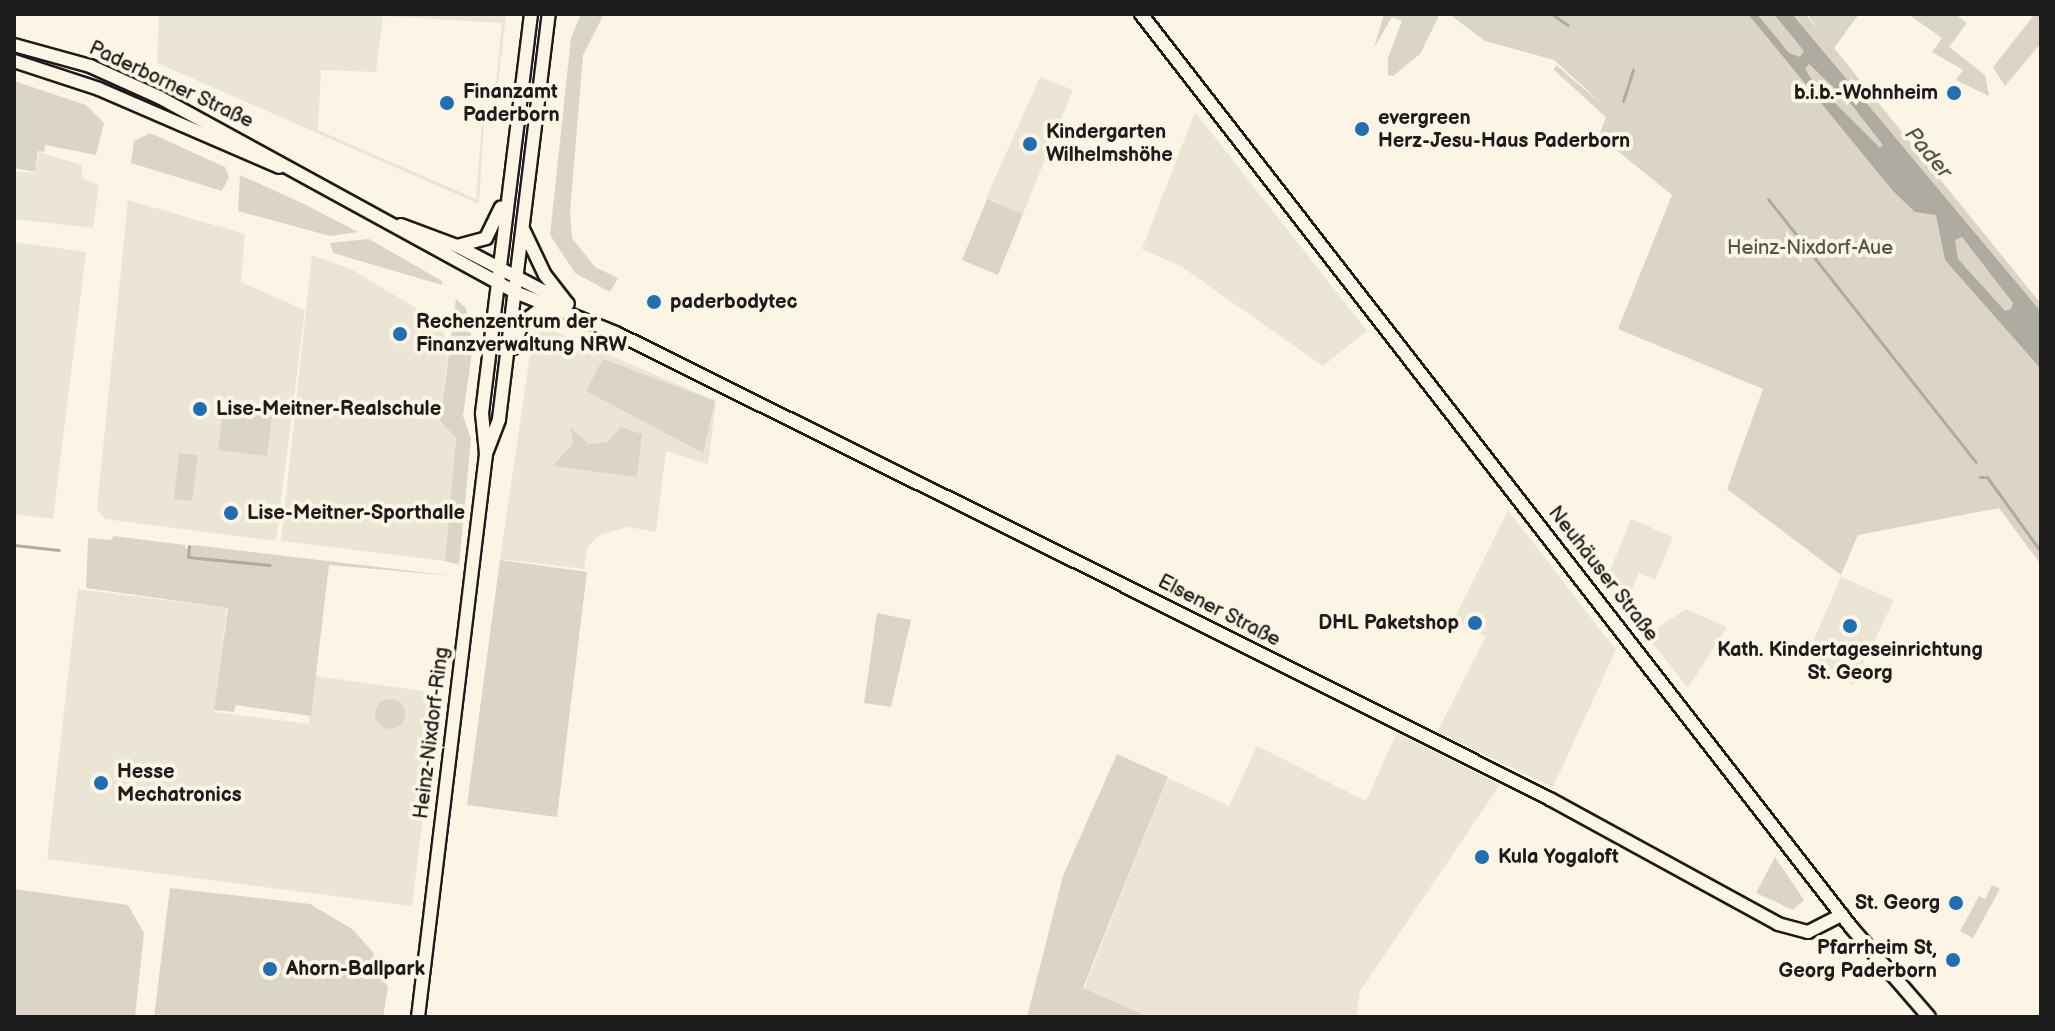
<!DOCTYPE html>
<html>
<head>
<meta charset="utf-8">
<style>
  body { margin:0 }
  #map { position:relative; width:2055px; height:1031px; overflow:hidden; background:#fcf5e5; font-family:"Balsamiq Sans",sans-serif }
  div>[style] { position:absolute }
  .built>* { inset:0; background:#ebe5d6 }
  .green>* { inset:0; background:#dbd5c8 }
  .round { border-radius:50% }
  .water>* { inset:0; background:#b0aba1 }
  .stream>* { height:3px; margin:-1.5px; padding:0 1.5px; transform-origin:1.5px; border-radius:1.5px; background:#b0aba1 }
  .roads { filter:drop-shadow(2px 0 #1c1c1c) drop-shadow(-2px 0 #1c1c1c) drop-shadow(0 2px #1c1c1c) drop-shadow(0 -2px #1c1c1c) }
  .secondary>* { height:12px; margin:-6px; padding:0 6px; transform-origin:6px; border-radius:6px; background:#fcf5e5 }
  .dots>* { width:22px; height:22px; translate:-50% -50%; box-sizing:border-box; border:4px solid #fcf5e5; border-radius:50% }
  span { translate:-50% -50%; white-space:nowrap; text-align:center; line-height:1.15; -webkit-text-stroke:8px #fcf5e5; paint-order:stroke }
  .street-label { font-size:20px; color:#1c1c1c }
  .poi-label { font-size:20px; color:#1c1c1c; font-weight:700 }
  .left { translate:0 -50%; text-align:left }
  .right { translate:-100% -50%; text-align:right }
  .park-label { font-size:20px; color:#555450 }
  .water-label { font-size:22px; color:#575551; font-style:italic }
  .frame { position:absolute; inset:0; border:16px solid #1c1c1c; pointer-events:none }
</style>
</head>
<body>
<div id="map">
  <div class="built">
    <i style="clip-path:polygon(evenodd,159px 14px,506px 14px,494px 120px,484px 122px,479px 204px,157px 63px,159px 14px,383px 16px,502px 23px,492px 118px,482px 120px,476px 199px,318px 130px,321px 70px,376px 72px,383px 16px)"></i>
    <i style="clip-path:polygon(1040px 77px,1073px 90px,1023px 214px,986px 198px)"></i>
    <i style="clip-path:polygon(1195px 112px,1367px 331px,1323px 366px,1182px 267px,1142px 249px)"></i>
    <i style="clip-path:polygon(39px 152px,82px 165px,82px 178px,99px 185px,93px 228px,14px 219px,14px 171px,35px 173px)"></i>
    <i style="clip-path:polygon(128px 200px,245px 234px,241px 282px,305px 310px,276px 541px,105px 519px,97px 509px)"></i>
    <i style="clip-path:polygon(14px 242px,86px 252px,53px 519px,14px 514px)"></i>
    <i style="clip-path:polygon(312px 255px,351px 269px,434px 319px,444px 334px,448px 352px,440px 421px,456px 438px,445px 561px,281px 541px)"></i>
    <i style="clip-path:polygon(evenodd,547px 328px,716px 401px,708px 464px,666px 451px,656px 532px,628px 527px,601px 534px,588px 546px,584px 569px,500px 559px,531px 348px,539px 330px,547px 328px,570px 427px,589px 444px,607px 442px,621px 427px,642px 434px,557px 461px,574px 443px,570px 427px)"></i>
    <i style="clip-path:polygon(1508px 510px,1616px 650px,1553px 787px,1437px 732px,1486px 636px,1454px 619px)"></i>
    <i style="clip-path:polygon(1631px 519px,1673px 537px,1655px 580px,1639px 573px,1625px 607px,1605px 583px)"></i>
    <i style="clip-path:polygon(1841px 577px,1894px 600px,1853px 685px,1808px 653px)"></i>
    <i style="clip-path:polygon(78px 589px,227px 608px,214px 712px,309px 724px,315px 676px,438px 693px,412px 906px,47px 859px)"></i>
    <i style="clip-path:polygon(1686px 609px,1727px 627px,1688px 688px,1646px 635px)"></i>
    <i style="clip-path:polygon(1397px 732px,1500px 785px,1360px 991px,1356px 1017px,1150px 1017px,1084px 989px,1168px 778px,1229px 806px,1257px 746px,1366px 801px)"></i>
  </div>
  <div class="green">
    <i style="clip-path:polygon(581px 14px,604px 14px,583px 55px,570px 212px,572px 238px,595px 267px,618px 278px,610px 292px,575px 273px,550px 235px,571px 38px)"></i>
    <i style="clip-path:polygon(1384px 14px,1440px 14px,1420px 54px,1393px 76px,1388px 75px,1388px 58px,1402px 21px,1392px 17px,1374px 48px)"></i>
    <i style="clip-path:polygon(1449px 14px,1805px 14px,1820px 31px,1807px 14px,1859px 14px,1834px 48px,2041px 304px,2041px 565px,1999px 508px,1858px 535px,1841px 575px,1727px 489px,1763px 389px,1618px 329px,1672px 195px,1599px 136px,1606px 117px,1554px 70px,1556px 65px,1608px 109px,1554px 60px,1485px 41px)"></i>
    <i style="clip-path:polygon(1908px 14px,1955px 14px,1967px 23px,1949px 47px,1985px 75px,1989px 96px,1956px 80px,1963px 70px,1932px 52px,1942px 38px)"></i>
    <i style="clip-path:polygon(2035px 14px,2041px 14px,2041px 43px,2005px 86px,1993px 67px)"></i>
    <i style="clip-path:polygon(14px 81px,86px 105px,104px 123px,96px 155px,45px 145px,44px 152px,38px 151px,35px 172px,14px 168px)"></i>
    <i style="clip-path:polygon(150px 133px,225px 167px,229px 177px,222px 191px,131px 163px,134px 141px)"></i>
    <i style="clip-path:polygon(240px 175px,304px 204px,358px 232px,330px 236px,238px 211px)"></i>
    <i style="clip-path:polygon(987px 199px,1023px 214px,998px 275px,962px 260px)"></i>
    <i style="clip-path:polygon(369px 239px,442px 281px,442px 285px,333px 253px,330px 243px)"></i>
    <i style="clip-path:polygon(456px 299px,466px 308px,473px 345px,463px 416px,471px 439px,459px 565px,445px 561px,456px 438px,440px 421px)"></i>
    <i style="clip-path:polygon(603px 359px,715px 401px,703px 453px,586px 391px)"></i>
    <i style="clip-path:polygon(223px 411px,272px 417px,267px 456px,218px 450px)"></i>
    <i style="clip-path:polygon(570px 427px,589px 444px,607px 442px,621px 427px,642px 434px,637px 477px,553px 466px,573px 443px)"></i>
    <i style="clip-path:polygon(179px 453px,198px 455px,192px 501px,174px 499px)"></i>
    <i style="clip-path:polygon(113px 536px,185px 545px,185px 549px,193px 545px,454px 576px,329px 565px,311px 716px,236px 705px,234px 712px,214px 710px,228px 608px,86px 588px,88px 538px,112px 540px)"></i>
    <i style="clip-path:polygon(500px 560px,587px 572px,557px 817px,467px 805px)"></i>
    <i style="clip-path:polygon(877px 613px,911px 620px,891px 707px,864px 703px)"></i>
    <i class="round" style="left:375px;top:699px;width:30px;height:30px"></i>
    <i style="clip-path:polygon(1117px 754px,1168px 777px,1083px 988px,1149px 1017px,1027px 1017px,1063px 876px)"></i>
    <i style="clip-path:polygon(1775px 857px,1804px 900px,1793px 910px,1756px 893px)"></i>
    <i style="clip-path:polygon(1992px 885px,2000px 889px,1973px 938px,1960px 931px,1979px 896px,1985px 899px)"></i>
    <i style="clip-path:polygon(170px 888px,310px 904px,352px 929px,372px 951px,388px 988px,383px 1017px,154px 1017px)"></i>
    <i style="clip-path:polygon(14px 889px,128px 905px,144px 933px,135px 1017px,14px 1017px)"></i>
  </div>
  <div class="water">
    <i style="clip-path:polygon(evenodd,1748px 14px,1757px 14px,1789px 53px,1800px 57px,1804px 51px,1774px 14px,1792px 14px,2041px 312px,2041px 369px,1945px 260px,1936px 215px,1915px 212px,1893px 191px,1748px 14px,1809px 64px,1851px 104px,1883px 145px,1880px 148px,1812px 80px,1805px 69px,1809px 64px,1748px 14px,1962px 237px,2013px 303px,2011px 309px,2005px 311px,1958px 259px,1955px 240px,1962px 237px)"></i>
  </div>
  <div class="stream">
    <i style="left:1552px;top:14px;width:19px;rotate:35deg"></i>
    <i style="left:1623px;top:101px;width:33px;rotate:-72deg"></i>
    <i style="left:1768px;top:199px;width:335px;rotate:51.7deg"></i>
    <i style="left:301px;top:401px;width:69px;rotate:7.5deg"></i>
    <i style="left:1980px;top:477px;width:7px"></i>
    <i style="left:1987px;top:477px;width:92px;rotate:54.2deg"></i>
    <i style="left:14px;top:545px;width:45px;rotate:6.3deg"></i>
    <i style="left:189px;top:546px;width:11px;rotate:95deg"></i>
    <i style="left:188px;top:557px;width:82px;rotate:5.6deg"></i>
  </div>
  <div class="roads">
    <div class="secondary">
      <i style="left:1141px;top:14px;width:1157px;rotate:52.13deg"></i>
      <i style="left:1851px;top:927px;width:119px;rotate:49.1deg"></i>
      <i style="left:14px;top:45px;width:79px;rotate:15.4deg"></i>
      <i style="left:90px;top:66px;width:76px;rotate:24.2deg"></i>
      <i style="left:159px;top:97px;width:406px;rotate:28.7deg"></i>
      <i style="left:515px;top:292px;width:109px;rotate:22.1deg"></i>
      <i style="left:616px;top:333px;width:535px;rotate:26.42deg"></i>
      <i style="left:1095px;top:571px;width:509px;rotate:26.62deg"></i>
      <i style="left:1550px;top:799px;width:260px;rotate:28.7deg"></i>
      <i style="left:1778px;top:924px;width:31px;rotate:15deg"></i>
      <i style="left:1808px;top:932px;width:38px;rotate:-27deg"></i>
      <i style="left:14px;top:61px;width:89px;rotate:18.2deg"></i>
      <i style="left:99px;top:89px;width:196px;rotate:23.4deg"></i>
      <i style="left:401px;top:225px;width:60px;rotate:20.6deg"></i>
      <i style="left:457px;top:246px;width:125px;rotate:27.6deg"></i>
      <i style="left:524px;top:231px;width:49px;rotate:64.5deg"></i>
      <i style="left:545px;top:275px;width:36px;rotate:52deg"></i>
      <i style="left:457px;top:246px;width:30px;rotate:-15deg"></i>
      <i style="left:486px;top:238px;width:34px;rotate:-64deg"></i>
      <i style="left:513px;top:348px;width:28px;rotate:-69deg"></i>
      <i style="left:523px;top:322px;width:20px;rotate:-37deg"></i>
      <i style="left:539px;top:310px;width:12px"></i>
      <i style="left:487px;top:451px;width:34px;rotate:-69deg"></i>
      <i style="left:499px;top:419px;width:408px;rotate:-83deg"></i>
      <i style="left:418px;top:1017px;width:567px;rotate:-83.11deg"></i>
      <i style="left:486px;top:454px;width:41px;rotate:-95.6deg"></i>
      <i style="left:482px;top:413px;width:402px;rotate:-83deg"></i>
    </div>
  </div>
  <div class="dots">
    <i style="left:1954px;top:93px;background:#1f6fb2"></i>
    <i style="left:447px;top:103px;background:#1f6fb2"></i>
    <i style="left:1362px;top:129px;background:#1f6fb2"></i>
    <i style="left:1030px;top:144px;background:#1f6fb2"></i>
    <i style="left:654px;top:302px;background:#1f6fb2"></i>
    <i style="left:400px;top:334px;background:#1f6fb2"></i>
    <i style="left:200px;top:409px;background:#1f6fb2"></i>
    <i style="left:231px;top:513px;background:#1f6fb2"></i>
    <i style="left:1475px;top:623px;background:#1f6fb2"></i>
    <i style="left:1850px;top:626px;background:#1f6fb2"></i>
    <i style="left:101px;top:783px;background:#1f6fb2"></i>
    <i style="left:1482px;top:857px;background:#1f6fb2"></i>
    <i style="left:1956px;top:903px;background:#1f6fb2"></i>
    <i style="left:1953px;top:960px;background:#1f6fb2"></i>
    <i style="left:270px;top:969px;background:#1f6fb2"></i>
  </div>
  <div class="street-label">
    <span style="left:171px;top:85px;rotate:25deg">Paderborner Straße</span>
    <span style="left:1603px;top:574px;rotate:52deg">Neuhäuser Straße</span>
    <span style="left:1219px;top:611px;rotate:27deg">Elsener Straße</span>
    <span style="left:432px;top:733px;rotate:-83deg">Heinz-Nixdorf-Ring</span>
  </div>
  <div class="poi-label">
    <span class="left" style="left:463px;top:104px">Finanzamt<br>Paderborn</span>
    <span class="right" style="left:1938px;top:93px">b.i.b.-Wohnheim</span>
    <span class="left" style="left:1378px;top:130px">evergreen<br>Herz-Jesu-Haus Paderborn</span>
    <span class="left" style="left:1046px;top:144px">Kindergarten<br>Wilhelmshöhe</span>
    <span class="left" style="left:670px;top:302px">paderbodytec</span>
    <span class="left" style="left:416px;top:334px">Rechenzentrum der<br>Finanzverwaltung NRW</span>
    <span class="left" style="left:216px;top:409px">Lise-Meitner-Realschule</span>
    <span class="left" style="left:247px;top:513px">Lise-Meitner-Sporthalle</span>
    <span class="right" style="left:1459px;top:623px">DHL Paketshop</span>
    <span style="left:1850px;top:662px">Kath. Kindertageseinrichtung<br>St. Georg</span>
    <span class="left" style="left:117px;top:784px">Hesse<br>Mechatronics</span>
    <span class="left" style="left:1498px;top:857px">Kula Yogaloft</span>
    <span class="right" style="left:1940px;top:903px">St. Georg</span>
    <span class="right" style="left:1937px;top:960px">Pfarrheim St,<br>Georg Paderborn</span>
    <span class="left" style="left:286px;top:969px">Ahorn-Ballpark</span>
  </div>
  <div class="park-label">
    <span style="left:1810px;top:248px">Heinz-Nixdorf-Aue</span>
  </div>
  <div class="water-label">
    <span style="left:1928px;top:153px;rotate:50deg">Pader</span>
  </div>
  <div class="frame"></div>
</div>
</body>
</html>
